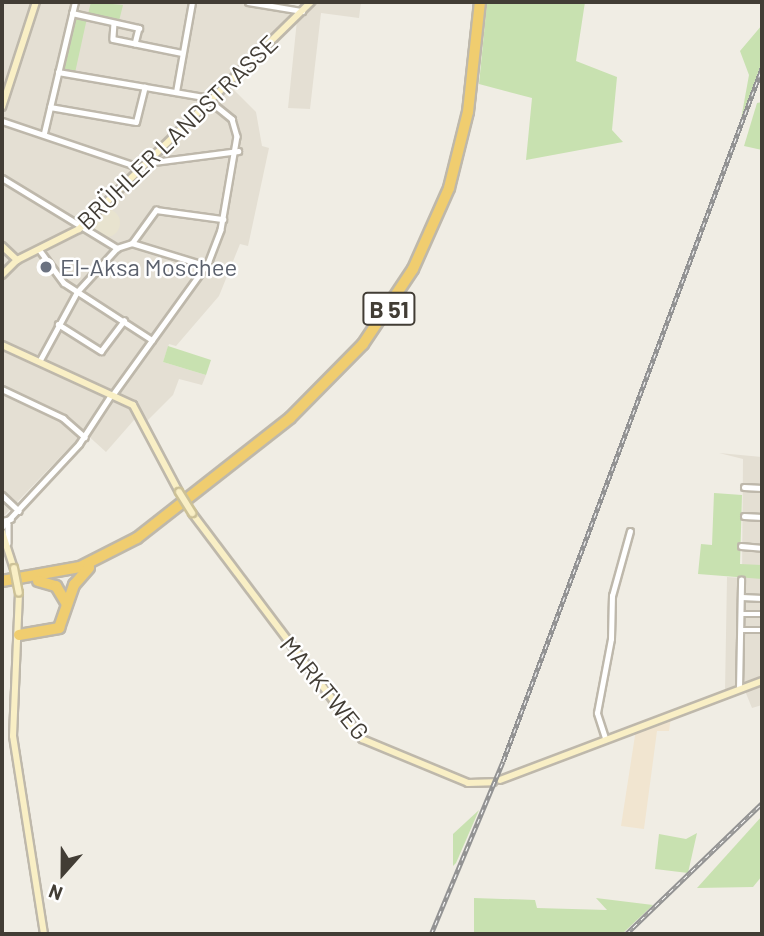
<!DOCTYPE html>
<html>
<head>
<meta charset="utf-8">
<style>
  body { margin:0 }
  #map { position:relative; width:764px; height:936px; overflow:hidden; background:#f0ede4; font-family:Barlow,sans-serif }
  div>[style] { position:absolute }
  .residential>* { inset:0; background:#e4dfd3 }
  .commercial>* { inset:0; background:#f1e5d0 }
  .education>* { inset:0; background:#e8e3cf }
  .round { border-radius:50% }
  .green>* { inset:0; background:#c8e1b0 }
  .roads { filter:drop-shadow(2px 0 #beb8ab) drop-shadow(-2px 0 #beb8ab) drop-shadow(0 2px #beb8ab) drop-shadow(0 -2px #beb8ab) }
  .street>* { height:4.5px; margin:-2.25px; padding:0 2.25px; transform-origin:2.25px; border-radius:2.25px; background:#fff }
  .secondary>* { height:6px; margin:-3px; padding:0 3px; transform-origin:3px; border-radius:3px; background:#f9efc5 }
  .highway>* { height:10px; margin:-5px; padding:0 5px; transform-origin:5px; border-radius:5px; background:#f0cd6f }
  .rail>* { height:4.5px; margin-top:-2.25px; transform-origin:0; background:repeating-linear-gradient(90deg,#fff 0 5px,#939393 0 10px); box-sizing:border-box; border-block:2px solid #939393 }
  .bridges { filter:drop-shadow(2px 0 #ccc197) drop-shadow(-2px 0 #ccc197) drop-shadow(0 2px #ccc197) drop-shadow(0 -2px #ccc197) }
  .secondary-bridge>* { height:6px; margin:-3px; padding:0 3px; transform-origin:3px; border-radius:3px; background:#f9efc5 }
  .dots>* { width:19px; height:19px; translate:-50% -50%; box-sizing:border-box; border:4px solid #fff; border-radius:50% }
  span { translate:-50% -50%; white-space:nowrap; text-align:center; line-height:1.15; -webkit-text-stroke:5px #fff; paint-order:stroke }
  .shield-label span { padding:2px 5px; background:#fff; border:2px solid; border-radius:5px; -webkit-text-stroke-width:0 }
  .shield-label { font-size:23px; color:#423d35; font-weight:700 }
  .street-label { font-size:24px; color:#423d35 }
  .worship-label { font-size:24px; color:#5b616d }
  .left { translate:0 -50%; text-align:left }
  .frame { position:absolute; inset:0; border:4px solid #423d35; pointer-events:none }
  .north { position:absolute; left:28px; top:838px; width:70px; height:70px; -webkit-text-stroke:5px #fff; paint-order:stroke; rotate:201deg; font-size:19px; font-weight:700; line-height:28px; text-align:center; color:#423d35 }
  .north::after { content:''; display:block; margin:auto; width:24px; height:32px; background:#423d35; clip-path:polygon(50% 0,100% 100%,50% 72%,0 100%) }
</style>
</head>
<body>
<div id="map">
  <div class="residential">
    <i style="clip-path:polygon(2px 2px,246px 2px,288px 10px,290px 16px,225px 81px,256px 112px,262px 146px,269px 148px,248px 246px,240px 244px,219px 296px,176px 346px,169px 344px,163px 362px,206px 375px,202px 385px,179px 379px,173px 395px,146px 422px,141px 412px,106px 452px,84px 432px,3px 517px)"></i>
    <i style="clip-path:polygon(316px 2px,361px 2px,359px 18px,321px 13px,310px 109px,288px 108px,297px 20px)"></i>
    <i style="clip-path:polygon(719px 453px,762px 457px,762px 705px,752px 708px,743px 686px,725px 691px,727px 577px,742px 578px,743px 459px)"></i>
  </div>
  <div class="commercial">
    <i style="clip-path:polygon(671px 717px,669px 731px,657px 731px,644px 829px,621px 826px,636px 729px)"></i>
  </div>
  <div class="education">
    <i class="round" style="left:92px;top:209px;width:28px;height:28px"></i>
  </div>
  <div class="green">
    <i style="clip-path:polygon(91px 2px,123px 5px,119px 21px,88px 14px)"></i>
    <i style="clip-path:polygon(487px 2px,585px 2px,576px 61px,617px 77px,612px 130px,623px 142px,526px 160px,532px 98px,479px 84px)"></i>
    <i style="clip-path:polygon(73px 16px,87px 18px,75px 73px,61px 69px)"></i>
    <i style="clip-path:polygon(762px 25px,762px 62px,741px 119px,749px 75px,740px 51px)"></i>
    <i style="clip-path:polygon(762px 102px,762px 150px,744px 146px,757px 103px)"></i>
    <i style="clip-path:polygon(168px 346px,211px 360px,206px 375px,163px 362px)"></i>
    <i style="clip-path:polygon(714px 493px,742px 495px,740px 564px,762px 565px,762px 579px,698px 574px,701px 544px,712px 545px)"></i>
    <i style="clip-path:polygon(479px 810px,456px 863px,453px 866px,453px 834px)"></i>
    <i style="clip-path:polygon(762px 816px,762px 876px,753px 887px,697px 888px)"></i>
    <i style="clip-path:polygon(697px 833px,688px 873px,655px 869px,659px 834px,686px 839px)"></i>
    <i style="clip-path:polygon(474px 898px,535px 900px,537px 908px,607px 910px,596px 898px,653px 905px,622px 934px,474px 934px)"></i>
  </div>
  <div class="roads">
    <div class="street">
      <i style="left:248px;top:2px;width:55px;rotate:9.5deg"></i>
      <i style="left:72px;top:13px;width:69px;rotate:12.6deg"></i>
      <i style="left:139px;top:28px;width:16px;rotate:104deg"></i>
      <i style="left:114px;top:23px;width:16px;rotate:94deg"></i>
      <i style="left:113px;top:39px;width:70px;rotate:11.5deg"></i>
      <i style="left:58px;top:72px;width:149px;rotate:9.7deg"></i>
      <i style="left:205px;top:97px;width:35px;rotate:39deg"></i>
      <i style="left:232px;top:119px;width:18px;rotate:74deg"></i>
      <i style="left:237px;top:136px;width:95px;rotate:99.7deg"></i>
      <i style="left:221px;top:230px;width:34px;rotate:111deg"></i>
      <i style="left:209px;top:262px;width:164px;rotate:125.8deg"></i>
      <i style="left:176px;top:92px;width:91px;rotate:-79.9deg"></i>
      <i style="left:50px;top:107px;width:87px;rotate:9.9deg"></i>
      <i style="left:136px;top:122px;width:36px;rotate:-76deg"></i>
      <i style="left:2px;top:121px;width:148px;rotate:18.6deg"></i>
      <i style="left:44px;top:133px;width:135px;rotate:-76.7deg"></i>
      <i style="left:146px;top:163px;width:93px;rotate:-7.4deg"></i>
      <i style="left:2px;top:178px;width:135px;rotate:31.3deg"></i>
      <i style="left:117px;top:248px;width:16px;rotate:-18deg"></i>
      <i style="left:132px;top:243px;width:41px;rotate:-54deg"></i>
      <i style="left:156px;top:210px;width:68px;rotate:7.7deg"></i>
      <i style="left:132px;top:243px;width:78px;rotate:17deg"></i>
      <i style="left:39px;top:249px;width:42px;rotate:53.7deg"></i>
      <i style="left:64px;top:283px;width:105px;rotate:32.9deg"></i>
      <i style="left:58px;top:324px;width:51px;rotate:32.1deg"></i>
      <i style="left:101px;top:351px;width:38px;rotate:-53deg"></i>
      <i style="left:39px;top:362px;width:80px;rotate:-61.5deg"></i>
      <i style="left:77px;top:292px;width:59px;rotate:-47.7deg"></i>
      <i style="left:2px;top:389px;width:68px;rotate:25.4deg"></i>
      <i style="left:63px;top:418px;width:29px;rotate:41deg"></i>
      <i style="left:744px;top:487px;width:18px;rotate:3deg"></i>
      <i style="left:2px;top:495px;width:23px;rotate:43deg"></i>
      <i style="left:744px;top:516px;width:18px;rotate:3deg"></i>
      <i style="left:2px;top:521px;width:9px;rotate:-13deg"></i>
      <i style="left:8px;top:524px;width:19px;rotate:90deg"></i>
      <i style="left:2px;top:527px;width:113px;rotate:-47.1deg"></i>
      <i style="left:79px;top:444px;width:59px;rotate:-56.9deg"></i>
      <i style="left:741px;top:546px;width:21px;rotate:5deg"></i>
      <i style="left:742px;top:597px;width:20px;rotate:3deg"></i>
      <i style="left:742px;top:614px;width:20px"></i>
      <i style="left:742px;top:630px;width:20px"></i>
      <i style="left:739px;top:689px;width:109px;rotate:-88.9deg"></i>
      <i style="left:605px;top:738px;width:26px;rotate:-108deg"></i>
      <i style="left:597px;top:713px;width:75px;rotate:-79.3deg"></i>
      <i style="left:611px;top:639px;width:43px;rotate:-88.7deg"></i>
      <i style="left:612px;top:596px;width:67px;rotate:-74.5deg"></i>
    </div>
    <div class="secondary">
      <i style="left:2px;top:107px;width:110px;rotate:-72.1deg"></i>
      <i style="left:2px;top:246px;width:21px;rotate:43deg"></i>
      <i style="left:2px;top:275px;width:21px;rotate:-45deg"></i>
      <i style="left:17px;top:260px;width:69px;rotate:-26.6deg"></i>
      <i style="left:79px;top:229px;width:325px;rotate:-44.4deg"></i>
      <i style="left:2px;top:345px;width:144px;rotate:24.6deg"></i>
      <i style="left:133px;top:405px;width:98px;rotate:62.1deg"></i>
      <i style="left:192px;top:513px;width:283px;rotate:53deg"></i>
      <i style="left:362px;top:739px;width:115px;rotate:22.5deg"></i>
      <i style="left:468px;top:783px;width:25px;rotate:-2deg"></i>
      <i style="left:2px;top:532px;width:38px;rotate:72deg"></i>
      <i style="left:19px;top:593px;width:143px;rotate:92.4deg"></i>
      <i style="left:13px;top:736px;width:200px;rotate:81.1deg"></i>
      <i style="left:500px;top:780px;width:280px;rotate:-20.7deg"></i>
    </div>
    <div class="highway">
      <i style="left:2px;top:581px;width:79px;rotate:-10.2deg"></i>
      <i style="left:80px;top:567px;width:64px;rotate:-27deg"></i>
      <i style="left:137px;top:538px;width:194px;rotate:-38.1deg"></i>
      <i style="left:290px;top:418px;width:104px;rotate:-45.4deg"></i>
      <i style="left:363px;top:344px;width:90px;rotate:-56.3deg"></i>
      <i style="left:413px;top:269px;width:89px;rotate:-66deg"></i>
      <i style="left:449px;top:188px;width:78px;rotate:-76deg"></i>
      <i style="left:468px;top:112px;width:111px;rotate:-83.8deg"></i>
      <i style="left:38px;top:581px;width:19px;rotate:16deg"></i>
      <i style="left:56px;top:586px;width:21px;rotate:59deg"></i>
      <i style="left:19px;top:635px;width:41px;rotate:-9.9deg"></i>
      <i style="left:59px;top:628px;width:46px;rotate:-70.8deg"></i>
      <i style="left:74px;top:585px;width:23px;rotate:-49deg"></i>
    </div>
  </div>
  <div class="rail">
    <i style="left:431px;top:934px;width:187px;rotate:-67.4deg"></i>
    <i style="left:503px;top:761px;width:740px;rotate:-69.51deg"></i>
    <i style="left:626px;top:934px;width:189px;rotate:-43.9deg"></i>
  </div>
  <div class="bridges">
    <div class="secondary-bridge">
      <i style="left:179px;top:492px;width:25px;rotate:58deg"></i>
      <i style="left:14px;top:568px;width:25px;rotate:79deg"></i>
    </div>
  </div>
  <div class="dots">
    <i style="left:46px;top:267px;background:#6b7280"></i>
  </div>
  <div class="shield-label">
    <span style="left:389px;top:309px">B 51</span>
  </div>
  <div class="street-label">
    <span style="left:177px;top:132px;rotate:-44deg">BRÜHLER LANDSTRASSE</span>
    <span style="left:325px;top:688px;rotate:51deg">MARKTWEG</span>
  </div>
  <div class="worship-label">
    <span class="left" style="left:60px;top:267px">El-Aksa Moschee</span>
  </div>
  <div class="frame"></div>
  <div class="north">N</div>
</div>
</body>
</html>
